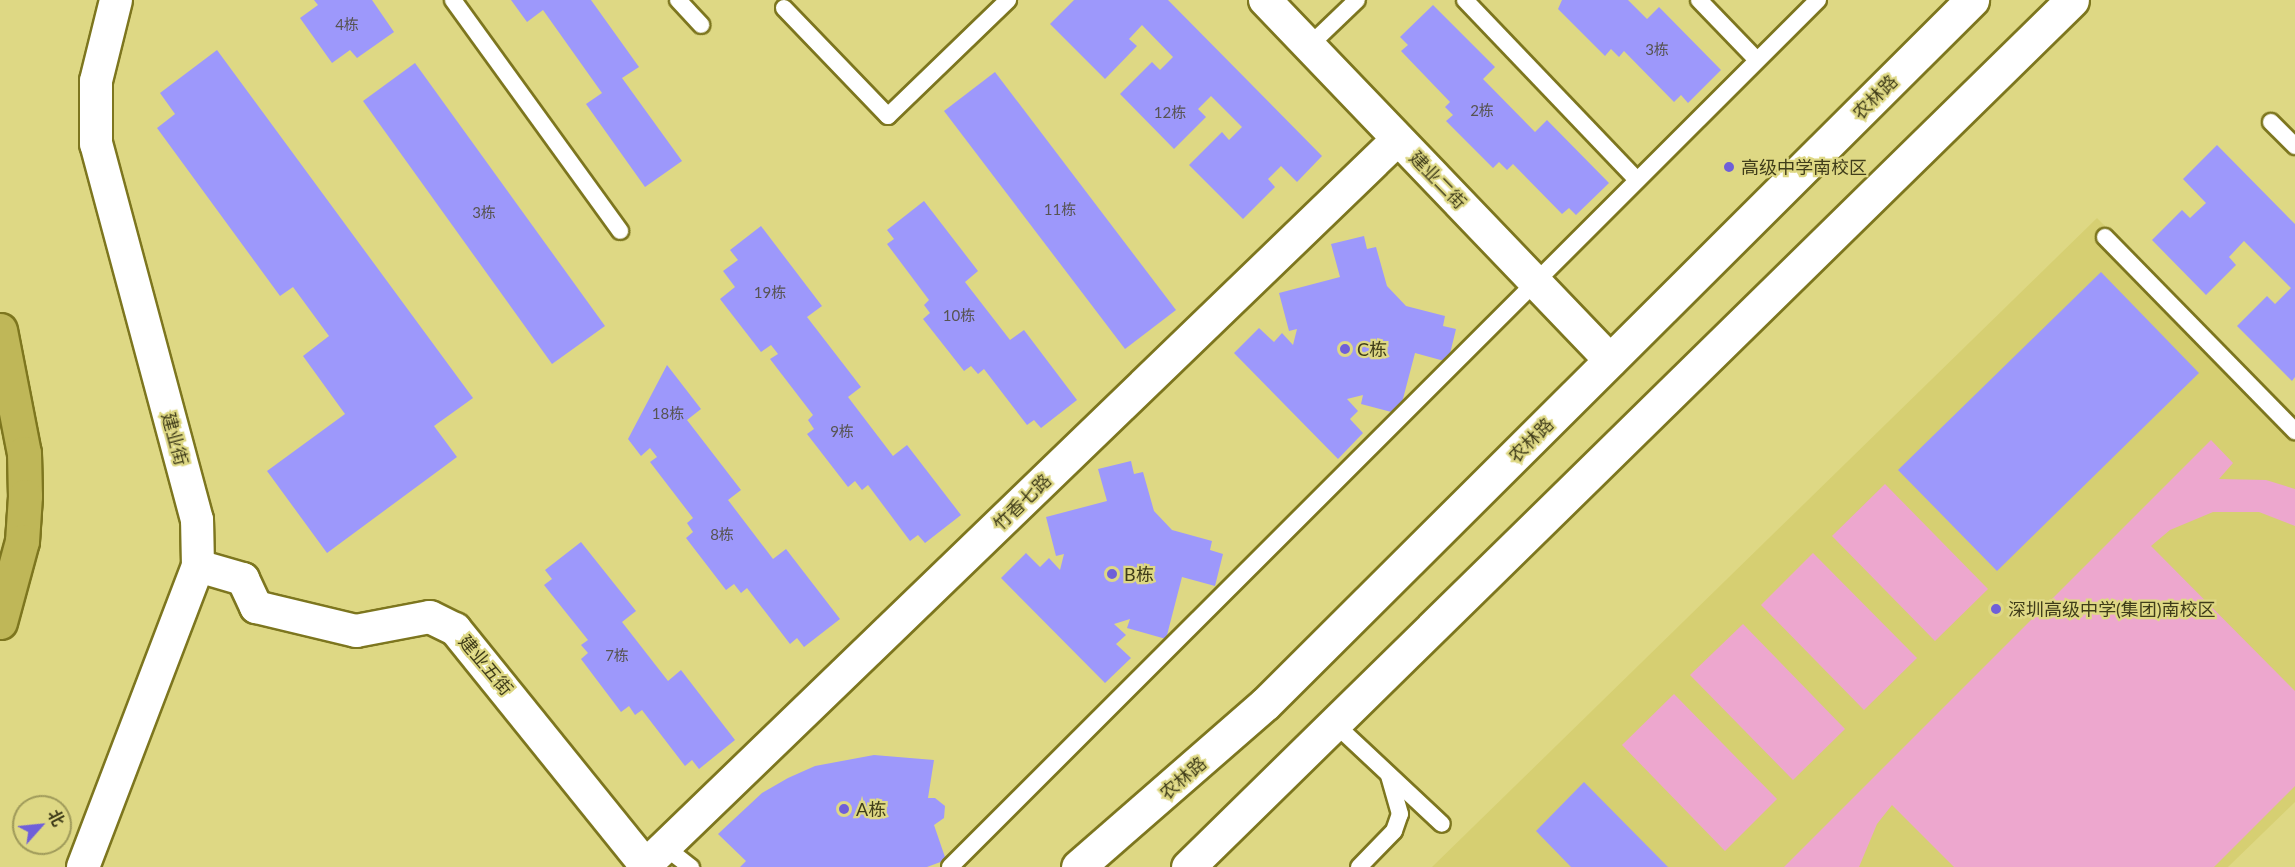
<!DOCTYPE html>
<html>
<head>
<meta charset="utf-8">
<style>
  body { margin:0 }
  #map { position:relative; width:2295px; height:867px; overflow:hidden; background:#ded884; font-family:Lato,"Noto Sans SC",sans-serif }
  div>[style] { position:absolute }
  .built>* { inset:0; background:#d6cf72 }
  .green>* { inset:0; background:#eda7ce }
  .building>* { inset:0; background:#9d98fb }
  .roads { filter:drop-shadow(2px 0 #7d761f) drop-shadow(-2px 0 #7d761f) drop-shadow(0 2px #7d761f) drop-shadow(0 -2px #7d761f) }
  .lane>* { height:16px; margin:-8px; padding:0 8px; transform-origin:8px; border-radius:8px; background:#fff }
  .street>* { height:32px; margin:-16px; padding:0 16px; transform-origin:16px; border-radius:16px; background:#fff }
  .secondary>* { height:33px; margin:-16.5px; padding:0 16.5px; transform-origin:16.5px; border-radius:16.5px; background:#fff }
  .highway>* { height:33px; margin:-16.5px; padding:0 16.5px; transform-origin:16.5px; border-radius:16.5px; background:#bfb758 }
  .dots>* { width:16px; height:16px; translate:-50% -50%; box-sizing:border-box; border:3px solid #ded884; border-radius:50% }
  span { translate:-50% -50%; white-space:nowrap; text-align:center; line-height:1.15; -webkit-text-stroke:4.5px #ded884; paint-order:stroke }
  .number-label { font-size:15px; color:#575452 }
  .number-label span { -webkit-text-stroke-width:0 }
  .street-label { font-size:18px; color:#403d1a }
  .poi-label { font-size:18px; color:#403d1a }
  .left { translate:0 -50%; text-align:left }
  .north { position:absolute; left:12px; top:795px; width:60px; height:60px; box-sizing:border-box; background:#ded884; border:2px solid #9f9a5a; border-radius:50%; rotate:63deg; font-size:16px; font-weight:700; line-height:24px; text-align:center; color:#403d1a }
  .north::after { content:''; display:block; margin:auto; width:21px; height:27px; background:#6f5fd9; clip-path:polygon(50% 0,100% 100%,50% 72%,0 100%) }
</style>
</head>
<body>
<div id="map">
  <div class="built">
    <i style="clip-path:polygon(2097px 218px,2295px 415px,2295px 802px,2228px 867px,1432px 867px)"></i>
  </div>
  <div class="green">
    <i style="clip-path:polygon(2211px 440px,2233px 463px,2219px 479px,2266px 480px,2295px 489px,2295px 526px,2259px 512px,2213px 512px,2170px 530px,2151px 546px,2295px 691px,2295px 786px,2214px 867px,1954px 867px,1892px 805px,1877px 824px,1859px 867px,1784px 867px)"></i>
    <i style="clip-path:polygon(1885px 484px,1988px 589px,1935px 641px,1832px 536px)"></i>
    <i style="clip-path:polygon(1813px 553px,1917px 658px,1864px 710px,1761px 605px)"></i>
    <i style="clip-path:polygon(1743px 624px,1845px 729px,1793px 780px,1690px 675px)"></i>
    <i style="clip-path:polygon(1674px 694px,1777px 799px,1725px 851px,1622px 745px)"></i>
  </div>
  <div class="building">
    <i style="clip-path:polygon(314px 0,372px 0,394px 32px,357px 58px,350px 50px,332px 63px,300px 18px,318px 5px)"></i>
    <i style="clip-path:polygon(511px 0,591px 0,639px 67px,622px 78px,682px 161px,645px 187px,586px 104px,602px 93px,543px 10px,527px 22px)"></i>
    <i style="clip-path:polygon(1074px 0,1168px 0,1322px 156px,1297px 182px,1281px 166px,1268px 179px,1275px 187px,1243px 219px,1189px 165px,1222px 132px,1229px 140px,1242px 127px,1211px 96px,1198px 109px,1206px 117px,1174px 149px,1120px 94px,1152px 62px,1160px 70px,1173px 57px,1142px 25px,1129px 39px,1137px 46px,1105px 79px,1050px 24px)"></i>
    <i style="clip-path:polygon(1562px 0,1628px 0,1647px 19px,1659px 7px,1721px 70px,1688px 103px,1681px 95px,1674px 102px,1624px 51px,1619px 57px,1611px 49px,1605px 56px,1558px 9px)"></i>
    <i style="clip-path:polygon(1433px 5px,1495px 67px,1483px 79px,1535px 132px,1547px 120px,1609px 183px,1576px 215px,1569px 208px,1562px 214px,1513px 164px,1507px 170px,1499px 162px,1493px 168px,1446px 121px,1453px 115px,1445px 107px,1450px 102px,1401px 51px,1408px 45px,1400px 37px)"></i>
    <i style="clip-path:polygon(217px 50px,473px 398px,434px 426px,457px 457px,327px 553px,267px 471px,345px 414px,303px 356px,329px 336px,293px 287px,280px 296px,157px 128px,175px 114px,160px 93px)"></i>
    <i style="clip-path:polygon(415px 63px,605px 326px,552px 364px,363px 101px)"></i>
    <i style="clip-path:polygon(995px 72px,1176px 310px,1125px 349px,944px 111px)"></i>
    <i style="clip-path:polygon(2217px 145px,2295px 224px,2295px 377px,2292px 381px,2237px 326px,2267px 296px,2275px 304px,2291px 288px,2244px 241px,2229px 257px,2236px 265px,2206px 295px,2152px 240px,2182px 210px,2190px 218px,2206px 203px,2183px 179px)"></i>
    <i style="clip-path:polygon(924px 201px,978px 271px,965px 282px,1010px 340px,1024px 330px,1077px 400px,1041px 428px,1034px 420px,1027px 425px,984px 369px,978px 374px,971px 366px,964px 371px,923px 319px,930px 313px,924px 305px,929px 300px,887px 244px,894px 239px,887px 230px)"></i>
    <i style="clip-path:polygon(761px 226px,822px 306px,807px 317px,861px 387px,848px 397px,893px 456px,907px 445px,961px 515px,925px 543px,918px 535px,910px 541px,868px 485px,862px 490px,855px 481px,848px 487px,807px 434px,814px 429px,808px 420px,813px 415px,770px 359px,778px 354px,771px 345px,761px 352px,720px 299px,735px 287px,723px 271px,738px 260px,730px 250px)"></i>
    <i style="clip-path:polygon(1364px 236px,1367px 249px,1376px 247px,1387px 286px,1406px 306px,1445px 316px,1443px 326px,1456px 329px,1448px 362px,1415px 353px,1399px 414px,1361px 404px,1363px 395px,1347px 399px,1358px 411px,1350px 419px,1363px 433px,1338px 459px,1234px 353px,1259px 328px,1274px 342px,1282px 333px,1293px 345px,1297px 329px,1289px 331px,1279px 293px,1340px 277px,1331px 244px)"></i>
    <i style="clip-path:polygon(2101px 272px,2199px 373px,1997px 571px,1898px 470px)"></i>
    <i style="clip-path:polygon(667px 365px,701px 409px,687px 420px,741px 490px,728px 500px,773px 559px,786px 549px,840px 619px,804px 647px,797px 638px,790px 644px,747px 588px,741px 593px,734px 584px,726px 590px,686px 538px,693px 532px,687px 523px,693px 518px,650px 462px,657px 457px,650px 448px,641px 456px,628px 439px)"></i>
    <i style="clip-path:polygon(1131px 461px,1134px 474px,1143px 472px,1154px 511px,1172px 530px,1212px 541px,1210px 550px,1223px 554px,1215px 586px,1182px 577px,1166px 639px,1127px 628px,1130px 619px,1114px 624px,1126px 635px,1116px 644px,1131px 658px,1105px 683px,1001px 578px,1026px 553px,1040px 567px,1049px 558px,1060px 570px,1064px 554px,1056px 556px,1046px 517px,1107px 501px,1098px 469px)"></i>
    <i style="clip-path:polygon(581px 542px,636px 611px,622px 622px,668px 681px,681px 670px,735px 740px,699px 769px,692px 760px,685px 766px,642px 710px,635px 715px,629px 706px,621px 712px,581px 659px,588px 653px,581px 645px,588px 640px,544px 585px,552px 579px,545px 570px)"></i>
    <i style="clip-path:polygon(874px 755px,934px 760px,928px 798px,935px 798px,945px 806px,944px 818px,934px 825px,946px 860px,927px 867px,740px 867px,746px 861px,718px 834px,762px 793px,788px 778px,815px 766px)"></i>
    <i style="clip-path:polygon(1584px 782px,1668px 867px,1571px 867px,1536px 831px)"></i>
  </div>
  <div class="roads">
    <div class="lane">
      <i style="left:453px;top:0;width:285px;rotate:54.1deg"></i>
      <i style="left:678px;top:0;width:34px;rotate:47deg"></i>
      <i style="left:1465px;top:0;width:249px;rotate:46.3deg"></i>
      <i style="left:1699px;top:0;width:83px;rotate:46deg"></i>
      <i style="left:784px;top:8px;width:150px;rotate:46.1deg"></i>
      <i style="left:888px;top:116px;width:167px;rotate:-44deg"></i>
      <i style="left:1309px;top:46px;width:66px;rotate:-43.8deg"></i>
      <i style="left:2271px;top:122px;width:34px;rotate:45deg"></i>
      <i style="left:2105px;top:237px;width:272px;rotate:45.6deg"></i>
      <i style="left:1335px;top:724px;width:146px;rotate:43.1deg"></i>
      <i style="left:665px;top:847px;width:33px;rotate:38deg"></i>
      <i style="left:950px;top:867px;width:1227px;rotate:-44.97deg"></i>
      <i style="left:1359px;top:867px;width:50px;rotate:-45.8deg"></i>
      <i style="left:1394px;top:831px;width:18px;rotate:-71deg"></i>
      <i style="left:1400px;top:814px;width:40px;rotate:-106deg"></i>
    </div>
    <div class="street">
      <i style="left:1265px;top:0;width:500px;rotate:46.22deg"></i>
      <i style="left:198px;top:566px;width:47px;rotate:16.1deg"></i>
      <i style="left:243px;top:579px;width:31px;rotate:65deg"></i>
      <i style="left:256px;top:607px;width:103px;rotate:13.5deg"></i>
      <i style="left:356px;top:631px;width:75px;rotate:-10.7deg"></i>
      <i style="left:430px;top:617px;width:28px;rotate:26deg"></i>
      <i style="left:455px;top:629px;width:306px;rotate:51.1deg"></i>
      <i style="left:646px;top:865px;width:1045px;rotate:-43.99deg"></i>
      <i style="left:83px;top:867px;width:322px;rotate:-69.1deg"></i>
      <i style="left:198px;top:566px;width:46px;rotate:-91.2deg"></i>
      <i style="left:197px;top:520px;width:389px;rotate:-105deg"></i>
      <i style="left:96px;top:144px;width:63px;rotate:-90deg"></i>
      <i style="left:96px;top:81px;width:83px;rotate:-76.1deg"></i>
    </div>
    <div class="secondary">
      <i style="left:1078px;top:867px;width:248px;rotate:-41.1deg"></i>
      <i style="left:1265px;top:704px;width:998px;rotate:-44.88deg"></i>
      <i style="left:1188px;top:867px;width:1238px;rotate:-44.44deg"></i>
    </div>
    <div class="highway">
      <i style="left:0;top:330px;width:125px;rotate:79deg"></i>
      <i style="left:24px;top:453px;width:43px;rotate:88.7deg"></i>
      <i style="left:25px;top:496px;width:45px;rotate:93.8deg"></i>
      <i style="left:22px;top:541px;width:84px;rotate:105.2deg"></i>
    </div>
  </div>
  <div class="dots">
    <i style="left:1729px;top:167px;background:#6f5fd9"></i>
    <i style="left:1345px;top:349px;background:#6f5fd9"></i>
    <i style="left:1112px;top:574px;background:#6f5fd9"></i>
    <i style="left:1996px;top:609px;background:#6f5fd9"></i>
    <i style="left:844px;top:809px;background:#6f5fd9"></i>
  </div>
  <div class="number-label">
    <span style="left:347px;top:25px">4栋</span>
    <span style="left:1657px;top:50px">3栋</span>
    <span style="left:1482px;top:111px">2栋</span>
    <span style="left:1170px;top:113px">12栋</span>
    <span style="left:1060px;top:210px">11栋</span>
    <span style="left:484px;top:213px">3栋</span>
    <span style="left:770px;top:293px">19栋</span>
    <span style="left:959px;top:316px">10栋</span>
    <span style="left:668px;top:414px">18栋</span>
    <span style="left:842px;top:432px">9栋</span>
    <span style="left:722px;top:535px">8栋</span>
    <span style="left:617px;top:656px">7栋</span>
  </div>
  <div class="street-label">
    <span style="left:1875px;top:97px;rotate:-45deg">农林路</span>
    <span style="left:1438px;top:180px;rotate:46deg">建业二街</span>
    <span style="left:175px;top:439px;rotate:75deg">建业街</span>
    <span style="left:1531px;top:440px;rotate:-45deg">农林路</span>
    <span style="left:1022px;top:502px;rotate:-44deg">竹香七路</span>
    <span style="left:486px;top:665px;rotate:50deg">建业五街</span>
    <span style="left:1183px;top:778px;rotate:-41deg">农林路</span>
  </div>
  <div class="poi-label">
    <span class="left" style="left:1741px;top:167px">高级中学南校区</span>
    <span class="left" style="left:1357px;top:349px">C栋</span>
    <span class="left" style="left:1124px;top:574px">B栋</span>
    <span class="left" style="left:2008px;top:609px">深圳高级中学(集团)南校区</span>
    <span class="left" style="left:856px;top:809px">A栋</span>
  </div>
  <div class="north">北</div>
</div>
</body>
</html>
